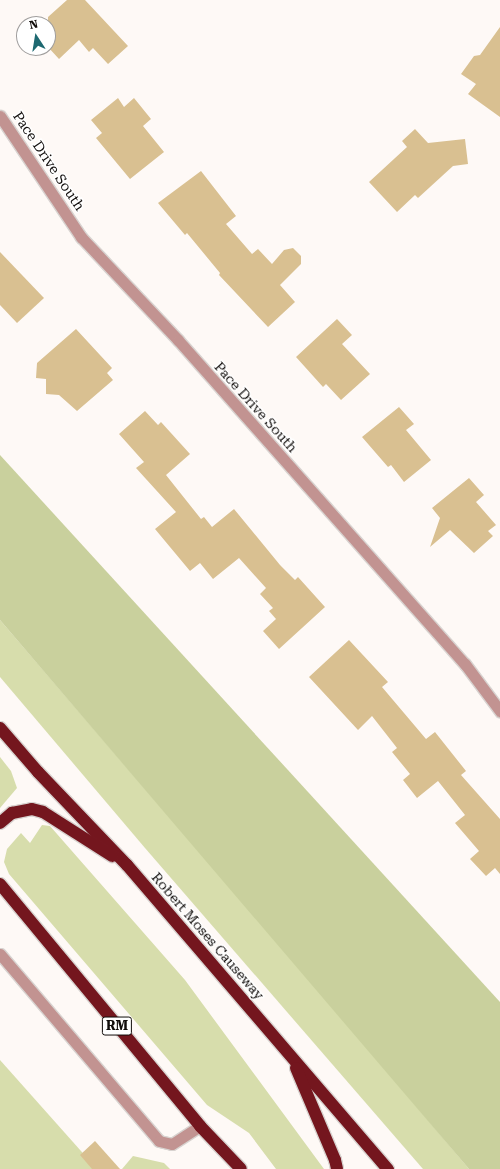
<!DOCTYPE html>
<html>
<head>
<meta charset="utf-8">
<style>
  body { margin:0 }
  #map { position:relative; width:500px; height:1169px; overflow:hidden; background:#fef9f6; font-family:"Roboto Serif",serif }
  div>[style] { position:absolute }
  .green>* { inset:0; background:#d7ddac }
  .forest>* { inset:0; background:#c9d09d }
  .building>* { inset:0; background:#d9c091 }
  .roads { filter:drop-shadow(1px 0 #d8d3d0) drop-shadow(-1px 0 #d8d3d0) drop-shadow(0 1px #d8d3d0) drop-shadow(0 -1px #d8d3d0) }
  .service>* { height:11px; margin:-5.5px; padding:0 5.5px; transform-origin:5.5px; border-radius:5.5px; background:#c29391 }
  .minor>* { height:11px; margin:-5.5px; padding:0 5.5px; transform-origin:5.5px; border-radius:5.5px; background:#c29391 }
  .motorway>* { height:12px; margin:-6px; padding:0 6px; transform-origin:6px; border-radius:6px; background:#74161e }
  span { translate:-50% -50%; white-space:nowrap; text-align:center; line-height:1.15; -webkit-text-stroke:3px #fff; paint-order:stroke }
  .shield-label span { padding:1px 3px; background:#fff; border:1px solid; border-radius:3px; -webkit-text-stroke-width:0 }
  .shield-label { font-size:13px; color:#110d0b; font-weight:700 }
  .street-label { font-size:14px; color:#110d0b }
  .north { position:absolute; left:16px; top:16px; width:40px; height:40px; box-sizing:border-box; background:#fff; border:1px solid #a09e9d; border-radius:50%; rotate:348deg; font-size:11px; font-weight:700; line-height:16px; text-align:center; color:#110d0b }
  .north::after { content:''; display:block; margin:auto; width:14px; height:18px; background:#1e6971; clip-path:polygon(50% 0,100% 100%,50% 72%,0 100%) }
</style>
</head>
<body>
<div id="map">
  <div class="green">
    <i style="clip-path:polygon(0 620px,354px 1032px,469px 1169px,423px 1169px,145px 848px,0 677px)"></i>
    <i style="clip-path:polygon(0 757px,11px 771px,17px 788px,0 808px)"></i>
    <i style="clip-path:polygon(42px 825px,50px 826px,185px 980px,324px 1169px,276px 1169px,249px 1133px,207px 1105px,9px 874px,4px 862px,7px 849px,21px 833px,30px 843px)"></i>
    <i style="clip-path:polygon(0 1060px,97px 1169px,0 1169px)"></i>
    <i style="clip-path:polygon(133px 1156px,164px 1163px,170px 1169px,122px 1169px)"></i>
  </div>
  <div class="forest">
    <i style="clip-path:polygon(0 455px,500px 1002px,500px 1169px,469px 1169px,0 620px)"></i>
  </div>
  <div class="building">
    <i style="clip-path:polygon(67px 0,85px 0,128px 46px,108px 64px,93px 48px,89px 52px,79px 40px,59px 59px,48px 47px,48px 17px)"></i>
    <i style="clip-path:polygon(500px 27px,500px 117px,468px 94px,476px 84px,461px 74px,474px 56px,480px 55px)"></i>
    <i style="clip-path:polygon(118px 98px,124px 107px,134px 98px,151px 119px,143px 126px,164px 152px,130px 179px,96px 138px,102px 133px,91px 120px)"></i>
    <i style="clip-path:polygon(415px 129px,428px 143px,465px 139px,468px 164px,453px 166px,418px 198px,415px 195px,397px 212px,369px 182px,407px 147px,402px 141px)"></i>
    <i style="clip-path:polygon(201px 171px,236px 216px,226px 224px,252px 254px,258px 249px,272px 264px,284px 250px,293px 248px,301px 256px,301px 264px,280px 285px,295px 302px,268px 327px,219px 275px,220px 273px,187px 233px,185px 235px,158px 203px)"></i>
    <i style="clip-path:polygon(0 252px,44px 298px,17px 323px,0 305px)"></i>
    <i style="clip-path:polygon(337px 319px,352px 335px,342px 344px,370px 374px,341px 400px,326px 384px,323px 387px,296px 357px)"></i>
    <i style="clip-path:polygon(76px 329px,112px 368px,107px 373px,113px 380px,77px 411px,59px 395px,46px 394px,46px 379px,36px 378px,37px 363px)"></i>
    <i style="clip-path:polygon(399px 407px,414px 424px,406px 430px,431px 460px,404px 482px,391px 465px,388px 467px,362px 437px)"></i>
    <i style="clip-path:polygon(145px 411px,158px 425px,161px 422px,190px 454px,166px 475px,201px 519px,204px 517px,212px 527px,234px 509px,280px 565px,295px 580px,298px 577px,325px 607px,279px 649px,263px 631px,276px 619px,269px 611px,273px 608px,260px 594px,266px 588px,239px 558px,213px 579px,200px 563px,190px 571px,155px 529px,176px 512px,136px 468px,144px 462px,119px 434px)"></i>
    <i style="clip-path:polygon(469px 478px,484px 495px,476px 502px,496px 525px,488px 531px,493px 536px,474px 553px,450px 530px,430px 547px,440px 518px,432px 508px)"></i>
    <i style="clip-path:polygon(349px 640px,388px 682px,382px 687px,426px 739px,435px 732px,466px 771px,461px 775px,500px 819px,500px 874px,495px 868px,486px 876px,470px 859px,479px 851px,455px 823px,465px 815px,438px 781px,417px 798px,403px 780px,410px 774px,392px 752px,397px 748px,372px 716px,358px 730px,309px 677px)"></i>
    <i style="clip-path:polygon(95px 1141px,120px 1169px,92px 1169px,80px 1155px)"></i>
  </div>
  <div class="roads">
    <div class="service">
      <i style="left:0;top:954px;width:245px;rotate:49.6deg"></i>
      <i style="left:159px;top:1141px;width:13px;rotate:13deg"></i>
      <i style="left:172px;top:1144px;width:33px;rotate:-33deg"></i>
    </div>
    <div class="minor">
      <i style="left:0;top:116px;width:146px;rotate:56.2deg"></i>
      <i style="left:81px;top:237px;width:141px;rotate:46.7deg"></i>
      <i style="left:178px;top:340px;width:433px;rotate:48.5deg"></i>
      <i style="left:465px;top:664px;width:59px;rotate:53.3deg"></i>
    </div>
    <div class="motorway">
      <i style="left:0;top:728px;width:58px;rotate:49.2deg"></i>
      <i style="left:38px;top:772px;width:129px;rotate:46.3deg"></i>
      <i style="left:127px;top:865px;width:401px;rotate:49.4deg"></i>
      <i style="left:0;top:823px;width:16px;rotate:-40deg"></i>
      <i style="left:12px;top:813px;width:20px;rotate:-11deg"></i>
      <i style="left:32px;top:809px;width:11px;rotate:15deg"></i>
      <i style="left:43px;top:812px;width:82px;rotate:32.5deg"></i>
      <i style="left:0;top:884px;width:314px;rotate:50.4deg"></i>
      <i style="left:200px;top:1126px;width:59px;rotate:46.4deg"></i>
      <i style="left:296px;top:1068px;width:100px;rotate:67deg"></i>
      <i style="left:335px;top:1160px;width:9px;rotate:77deg"></i>
    </div>
  </div>
  <div class="shield-label">
    <span style="left:117px;top:1026px">RM</span>
  </div>
  <div class="street-label">
    <span style="left:49px;top:161px;rotate:56deg">Pace Drive South</span>
    <span style="left:256px;top:407px;rotate:48deg">Pace Drive South</span>
    <span style="left:208px;top:936px;rotate:49deg">Robert Moses Causeway</span>
  </div>
  <div class="north">N</div>
</div>
</body>
</html>
